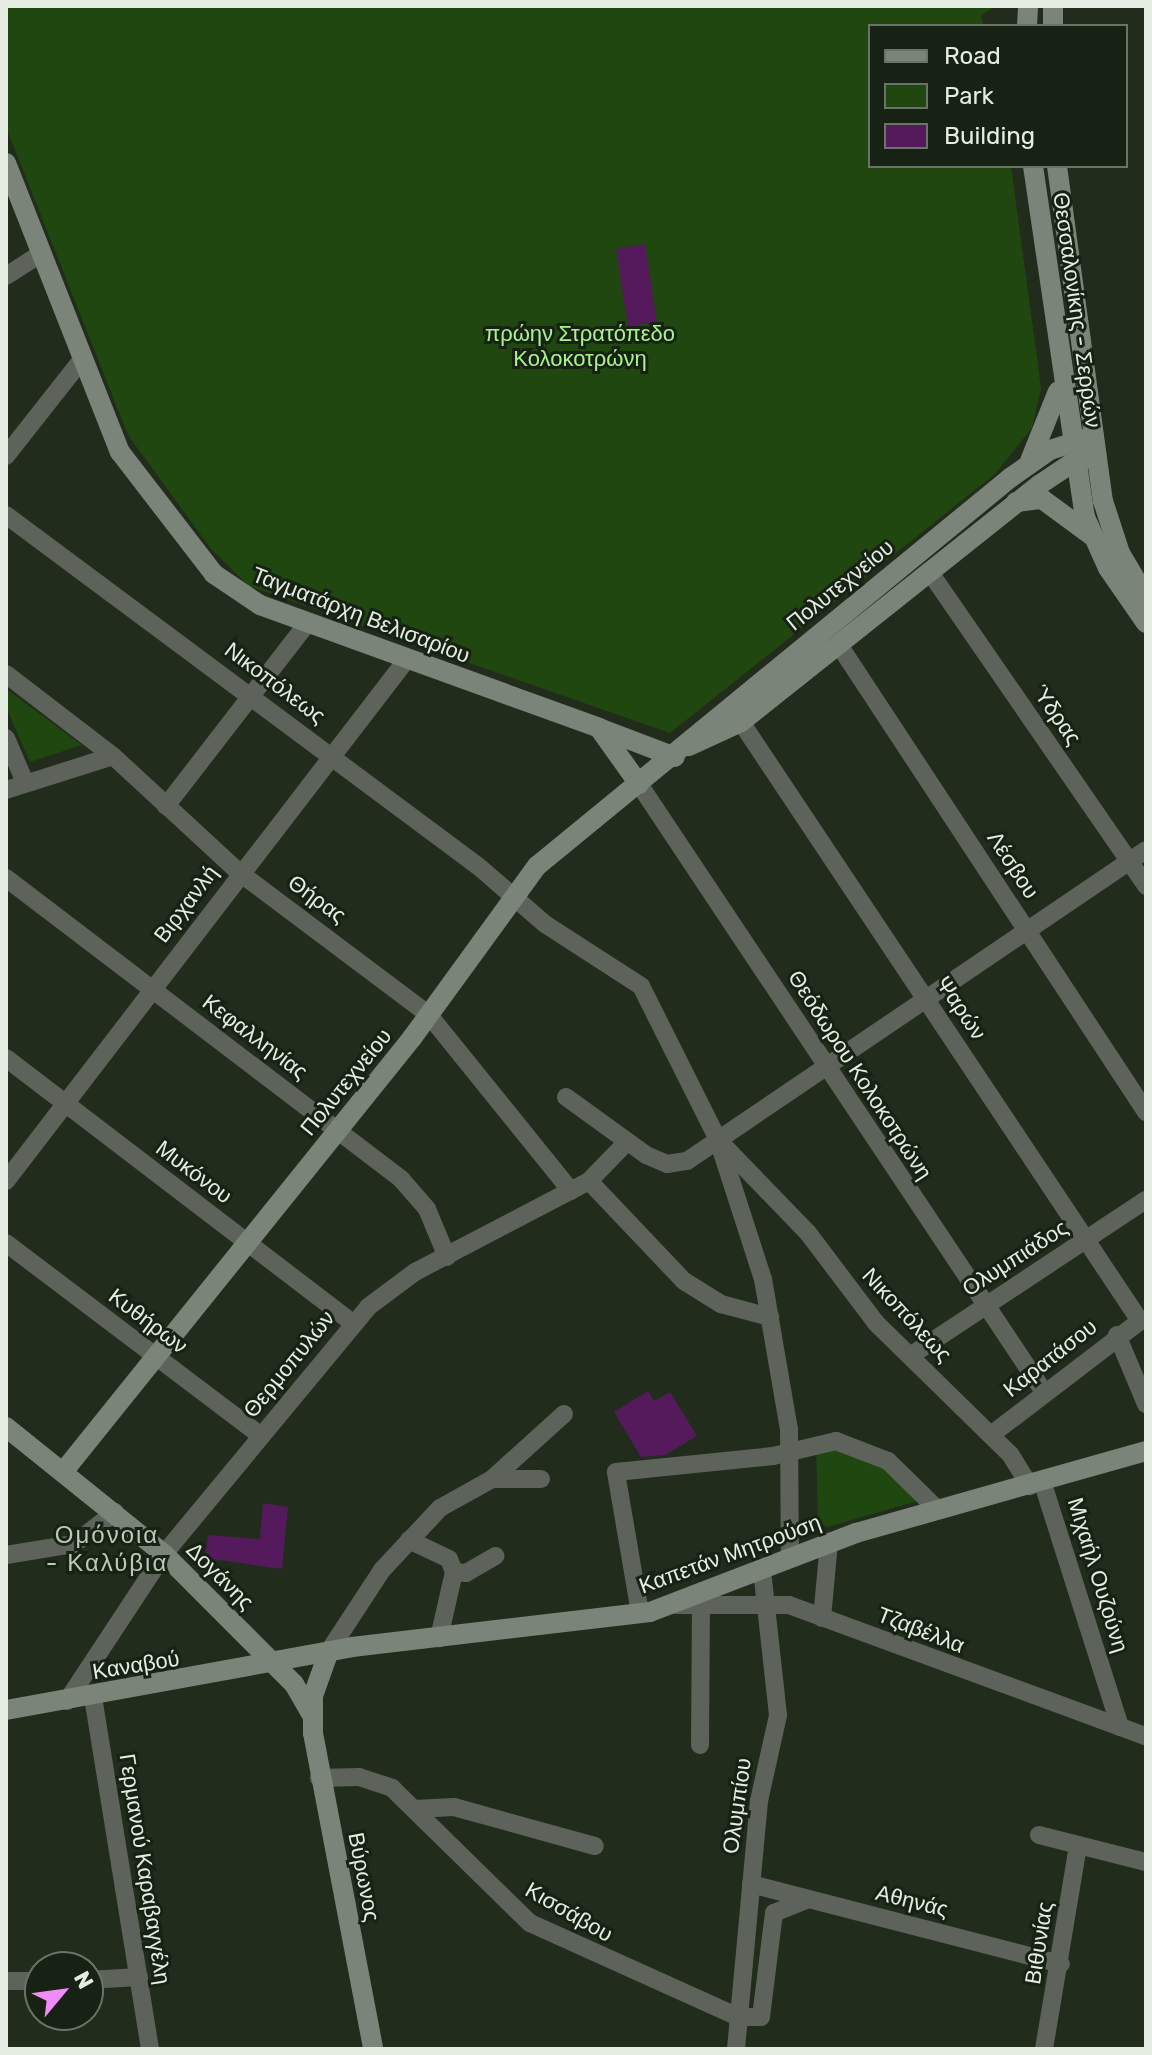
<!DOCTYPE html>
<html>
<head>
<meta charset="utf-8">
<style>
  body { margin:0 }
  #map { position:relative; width:1152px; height:2055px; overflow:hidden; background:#212c1d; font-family:Rubik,sans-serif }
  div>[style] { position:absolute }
  .green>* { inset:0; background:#214710 }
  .building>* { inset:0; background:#541a5b }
  .street>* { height:18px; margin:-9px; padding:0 9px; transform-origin:9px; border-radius:9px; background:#5d635b }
  .secondary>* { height:20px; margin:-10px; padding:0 10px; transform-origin:10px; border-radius:10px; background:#7b8478 }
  span { translate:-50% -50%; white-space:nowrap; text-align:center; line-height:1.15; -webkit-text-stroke:6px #172214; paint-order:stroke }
  .street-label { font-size:22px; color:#e5ede3 }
  .park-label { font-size:22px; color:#a7f28d }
  .neighbourhood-label { font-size:24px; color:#bbc9b6; letter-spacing:2px }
  .frame { position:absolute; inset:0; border:8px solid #e5ede3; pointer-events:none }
  .legend { position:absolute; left:868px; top:24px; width:260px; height:144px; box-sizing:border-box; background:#172214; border:2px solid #697367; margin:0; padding:10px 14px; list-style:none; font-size:24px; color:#e5ede3 }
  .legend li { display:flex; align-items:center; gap:16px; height:40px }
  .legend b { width:40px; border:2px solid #697367 }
  .north { position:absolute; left:24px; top:1951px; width:80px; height:80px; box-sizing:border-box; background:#172214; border:2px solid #697367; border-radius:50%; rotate:61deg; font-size:22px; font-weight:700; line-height:32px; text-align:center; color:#e5ede3 }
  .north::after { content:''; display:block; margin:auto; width:28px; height:36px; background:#ee8cf8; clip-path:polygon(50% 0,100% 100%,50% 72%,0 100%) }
</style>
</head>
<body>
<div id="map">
  <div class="green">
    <i style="clip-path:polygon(6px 6px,995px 6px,981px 16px,983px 26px,870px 26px,870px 166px,1011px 166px,1041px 388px,1032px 428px,995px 474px,670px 733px,249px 586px,211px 549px,128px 435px,6px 127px)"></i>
    <i style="clip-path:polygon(6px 689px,82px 745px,30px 762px,6px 707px)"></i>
    <i style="clip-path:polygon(816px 1447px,870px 1456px,924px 1499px,828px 1527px,818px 1523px)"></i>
  </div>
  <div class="building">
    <i style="clip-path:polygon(645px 244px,657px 322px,628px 326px,616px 249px)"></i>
    <i style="clip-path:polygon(648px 1391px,654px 1401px,670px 1392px,697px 1436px,665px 1455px,641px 1457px,614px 1412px)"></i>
    <i style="clip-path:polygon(263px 1503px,288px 1507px,282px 1569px,205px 1558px,208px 1535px,260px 1539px)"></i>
  </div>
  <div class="street">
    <i style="left:6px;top:276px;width:43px;rotate:-32.6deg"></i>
    <i style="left:6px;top:456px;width:125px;rotate:-51.8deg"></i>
    <i style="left:6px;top:515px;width:588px;rotate:36.64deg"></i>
    <i style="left:478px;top:866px;width:89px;rotate:40.9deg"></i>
    <i style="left:545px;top:924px;width:114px;rotate:32.9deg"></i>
    <i style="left:641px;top:986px;width:172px;rotate:63.4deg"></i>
    <i style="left:718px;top:1140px;width:146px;rotate:72.1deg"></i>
    <i style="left:763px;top:1279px;width:152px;rotate:80.2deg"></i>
    <i style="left:789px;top:1429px;width:129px;rotate:89.6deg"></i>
    <i style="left:929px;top:571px;width:383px;rotate:55.4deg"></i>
    <i style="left:839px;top:645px;width:559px;rotate:56.68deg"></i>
    <i style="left:6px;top:674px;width:135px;rotate:37.5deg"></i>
    <i style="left:113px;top:756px;width:173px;rotate:42.7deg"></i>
    <i style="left:240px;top:873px;width:236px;rotate:36.9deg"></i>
    <i style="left:429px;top:1015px;width:226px;rotate:51.1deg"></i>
    <i style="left:741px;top:722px;width:720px;rotate:56.33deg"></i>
    <i style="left:1140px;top:1321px;width:188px;rotate:142.6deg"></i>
    <i style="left:6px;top:738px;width:46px;rotate:66.8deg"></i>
    <i style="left:639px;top:784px;width:731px;rotate:56.33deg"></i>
    <i style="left:6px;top:790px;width:112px;rotate:-17.6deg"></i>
    <i style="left:166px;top:806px;width:232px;rotate:-52.3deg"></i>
    <i style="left:6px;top:878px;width:497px;rotate:37.3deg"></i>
    <i style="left:401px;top:1179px;width:40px;rotate:49deg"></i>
    <i style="left:427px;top:1209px;width:52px;rotate:67.4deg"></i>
    <i style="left:6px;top:1058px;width:437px;rotate:37.4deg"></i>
    <i style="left:566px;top:1097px;width:99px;rotate:35.9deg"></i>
    <i style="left:646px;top:1155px;width:23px;rotate:23deg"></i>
    <i style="left:667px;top:1164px;width:20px;rotate:-9deg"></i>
    <i style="left:687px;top:1161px;width:554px;rotate:-34.12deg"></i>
    <i style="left:723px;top:1145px;width:122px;rotate:46deg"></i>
    <i style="left:808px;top:1233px;width:113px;rotate:52.9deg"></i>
    <i style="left:876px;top:1323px;width:187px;rotate:44.4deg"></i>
    <i style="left:1010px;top:1454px;width:38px;rotate:58deg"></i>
    <i style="left:6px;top:1181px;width:658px;rotate:-52.47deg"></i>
    <i style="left:589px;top:1181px;width:138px;rotate:46.5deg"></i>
    <i style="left:684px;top:1281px;width:44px;rotate:31.9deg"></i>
    <i style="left:721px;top:1304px;width:51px;rotate:14.9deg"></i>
    <i style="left:6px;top:1243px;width:320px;rotate:37.1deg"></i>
    <i style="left:1117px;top:1335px;width:75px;rotate:67.2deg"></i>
    <i style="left:910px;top:1356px;width:283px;rotate:-33.5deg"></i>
    <i style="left:492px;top:1479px;width:97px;rotate:-42.1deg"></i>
    <i style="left:1043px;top:1484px;width:255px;rotate:72.4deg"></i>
    <i style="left:409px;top:1540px;width:44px;rotate:25.4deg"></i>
    <i style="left:449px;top:1559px;width:14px;rotate:69deg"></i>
    <i style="left:454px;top:1572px;width:68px;rotate:102.8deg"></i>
    <i style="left:6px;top:1555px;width:69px;rotate:-9.2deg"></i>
    <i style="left:74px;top:1544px;width:52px;rotate:-38deg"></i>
    <i style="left:454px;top:1572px;width:12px;rotate:5deg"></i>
    <i style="left:466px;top:1573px;width:34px;rotate:-30deg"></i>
    <i style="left:676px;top:1605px;width:113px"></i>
    <i style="left:789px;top:1605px;width:380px;rotate:20.2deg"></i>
    <i style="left:640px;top:1613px;width:143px;rotate:-99.7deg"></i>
    <i style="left:616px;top:1472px;width:158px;rotate:-5.8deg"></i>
    <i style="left:773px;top:1456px;width:65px;rotate:-13.4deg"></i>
    <i style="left:836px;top:1441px;width:56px;rotate:21deg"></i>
    <i style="left:888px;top:1461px;width:70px;rotate:44.4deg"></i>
    <i style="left:822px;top:1618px;width:76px;rotate:-84.7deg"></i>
    <i style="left:329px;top:1651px;width:97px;rotate:-56.8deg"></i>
    <i style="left:382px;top:1570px;width:85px;rotate:-46.9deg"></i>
    <i style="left:440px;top:1508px;width:60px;rotate:-29.1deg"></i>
    <i style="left:492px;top:1479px;width:49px"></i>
    <i style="left:93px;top:1697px;width:357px;rotate:80.8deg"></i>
    <i style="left:67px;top:1701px;width:176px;rotate:-56.6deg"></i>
    <i style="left:164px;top:1554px;width:320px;rotate:-50.4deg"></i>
    <i style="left:368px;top:1307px;width:59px;rotate:-36.7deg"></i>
    <i style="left:415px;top:1272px;width:196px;rotate:-27.6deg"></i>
    <i style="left:589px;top:1181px;width:53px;rotate:-45.8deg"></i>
    <i style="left:700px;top:1745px;width:141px;rotate:-89.6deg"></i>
    <i style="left:319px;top:1778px;width:40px;rotate:-1.4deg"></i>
    <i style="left:359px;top:1777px;width:35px;rotate:18deg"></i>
    <i style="left:392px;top:1788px;width:193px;rotate:44.4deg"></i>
    <i style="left:530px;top:1923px;width:228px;rotate:24.3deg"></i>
    <i style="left:738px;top:2017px;width:23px"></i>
    <i style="left:761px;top:2017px;width:105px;rotate:-82.9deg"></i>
    <i style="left:774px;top:1913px;width:37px;rotate:-22deg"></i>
    <i style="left:414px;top:1809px;width:40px;rotate:-2.9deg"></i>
    <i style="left:454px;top:1807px;width:146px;rotate:15.5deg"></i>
    <i style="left:1039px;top:1835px;width:110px;rotate:14.2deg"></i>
    <i style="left:751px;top:1884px;width:320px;rotate:14.5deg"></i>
    <i style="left:88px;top:1980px;width:51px;rotate:-3.4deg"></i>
    <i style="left:6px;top:1981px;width:34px"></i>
    <i style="left:736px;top:2049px;width:249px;rotate:-84.7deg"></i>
    <i style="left:759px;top:1801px;width:88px;rotate:-77.5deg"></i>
    <i style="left:778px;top:1715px;width:146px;rotate:-96.3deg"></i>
    <i style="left:1044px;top:2049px;width:207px;rotate:-80.5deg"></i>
  </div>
  <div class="secondary">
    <i style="left:1027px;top:26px;width:20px;rotate:-87deg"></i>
    <i style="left:1053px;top:26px;width:20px;rotate:-90deg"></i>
    <i style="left:6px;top:163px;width:311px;rotate:68.5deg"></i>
    <i style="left:120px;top:452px;width:154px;rotate:52.4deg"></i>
    <i style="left:214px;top:574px;width:55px;rotate:34deg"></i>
    <i style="left:260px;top:605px;width:361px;rotate:19.9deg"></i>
    <i style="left:599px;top:728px;width:69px;rotate:54.5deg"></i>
    <i style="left:1033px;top:166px;width:355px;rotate:81.6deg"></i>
    <i style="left:1085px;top:517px;width:56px;rotate:65.7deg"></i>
    <i style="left:1108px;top:568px;width:67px;rotate:55.4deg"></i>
    <i style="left:1057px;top:166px;width:338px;rotate:82.2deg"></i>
    <i style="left:1103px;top:501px;width:55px;rotate:71.9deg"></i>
    <i style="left:1120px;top:553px;width:51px;rotate:59.4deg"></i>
    <i style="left:1030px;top:461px;width:75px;rotate:-68.2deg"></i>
    <i style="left:1016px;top:502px;width:26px;rotate:-7deg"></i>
    <i style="left:1042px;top:499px;width:61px;rotate:36.3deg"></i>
    <i style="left:599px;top:728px;width:81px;rotate:20.9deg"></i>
    <i style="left:689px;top:746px;width:57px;rotate:-24.8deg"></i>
    <i style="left:741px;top:722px;width:381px;rotate:-38.5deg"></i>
    <i style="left:1039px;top:485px;width:43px;rotate:-33.7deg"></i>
    <i style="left:1075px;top:461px;width:22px;rotate:-13deg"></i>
    <i style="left:6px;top:1427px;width:203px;rotate:38.8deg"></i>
    <i style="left:164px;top:1554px;width:184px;rotate:45deg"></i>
    <i style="left:294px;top:1684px;width:34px;rotate:60deg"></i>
    <i style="left:63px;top:1472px;width:557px;rotate:-51.2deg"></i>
    <i style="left:412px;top:1038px;width:213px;rotate:-54deg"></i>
    <i style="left:537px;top:866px;width:612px;rotate:-39.36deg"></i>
    <i style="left:1010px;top:478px;width:49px;rotate:-35deg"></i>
    <i style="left:1050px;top:450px;width:46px;rotate:-17.7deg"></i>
    <i style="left:329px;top:1651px;width:48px;rotate:109.6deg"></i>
    <i style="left:313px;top:1696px;width:37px;rotate:90deg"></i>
    <i style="left:313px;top:1733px;width:322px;rotate:79.2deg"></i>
    <i style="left:6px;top:1710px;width:352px;rotate:-10.3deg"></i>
    <i style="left:352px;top:1647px;width:300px;rotate:-6.7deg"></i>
    <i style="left:650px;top:1612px;width:221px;rotate:-21deg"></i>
    <i style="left:856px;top:1533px;width:301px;rotate:-15.8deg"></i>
  </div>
  <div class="street-label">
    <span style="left:1077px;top:310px;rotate:82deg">Θεσσαλονίκης - Σερρών</span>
    <span style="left:840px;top:585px;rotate:-39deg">Πολυτεχνείου</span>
    <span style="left:361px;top:615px;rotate:21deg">Ταγματάρχη Βελισαρίου</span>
    <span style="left:275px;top:683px;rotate:37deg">Νικοπόλεως</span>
    <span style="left:1057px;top:715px;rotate:55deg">Ύδρας</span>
    <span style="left:1013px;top:865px;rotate:57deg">Λέσβου</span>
    <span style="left:317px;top:899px;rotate:36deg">Θήρας</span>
    <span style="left:186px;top:904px;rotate:-53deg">Βιρχανλή</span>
    <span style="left:961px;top:1008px;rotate:56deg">Ψαρών</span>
    <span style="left:255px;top:1037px;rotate:37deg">Κεφαλληνίας</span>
    <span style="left:860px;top:1075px;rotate:57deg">Θεόδωρου Κολοκοτρώνη</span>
    <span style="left:346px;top:1082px;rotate:-51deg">Πολυτεχνείου</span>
    <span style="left:194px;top:1172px;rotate:37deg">Μυκόνου</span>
    <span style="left:1015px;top:1258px;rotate:-33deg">Ολυμπιάδος</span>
    <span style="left:907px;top:1315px;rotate:47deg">Νικοπόλεως</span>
    <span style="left:148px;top:1321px;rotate:37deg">Κυθήρων</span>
    <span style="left:1050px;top:1358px;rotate:-38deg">Καρατάσου</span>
    <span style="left:289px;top:1364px;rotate:-51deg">Θερμοπυλών</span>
    <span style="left:730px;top:1554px;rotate:-20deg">Καπετάν Μητρούση</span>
    <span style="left:1098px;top:1575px;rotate:73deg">Μιχαήλ Ουζούνη</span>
    <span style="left:220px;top:1576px;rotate:45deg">Δογάνης</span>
    <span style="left:921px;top:1630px;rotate:21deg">Τζαβέλλα</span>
    <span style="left:136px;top:1665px;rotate:-9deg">Καναβού</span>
    <span style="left:737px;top:1806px;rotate:-82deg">Ολυμπίου</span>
    <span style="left:145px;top:1869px;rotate:81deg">Γερμανού Καραβαγγέλη</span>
    <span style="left:364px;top:1877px;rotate:79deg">Βύρωνος</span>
    <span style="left:912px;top:1901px;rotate:14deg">Αθηνάς</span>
    <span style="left:569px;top:1912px;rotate:30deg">Κισσάβου</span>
    <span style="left:1039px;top:1943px;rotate:-81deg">Βιθυνίας</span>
  </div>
  <div class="park-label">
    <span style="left:580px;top:346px">πρώην Στρατόπεδο<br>Κολοκοτρώνη</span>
  </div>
  <div class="neighbourhood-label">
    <span style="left:107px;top:1550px">Ομόνοια<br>- Καλύβια</span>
  </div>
  <div class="frame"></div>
  <ul class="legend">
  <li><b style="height:10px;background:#7b8478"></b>Road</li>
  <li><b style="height:22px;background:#214710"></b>Park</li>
  <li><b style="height:22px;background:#541a5b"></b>Building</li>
  </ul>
  <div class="north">N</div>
</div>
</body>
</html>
